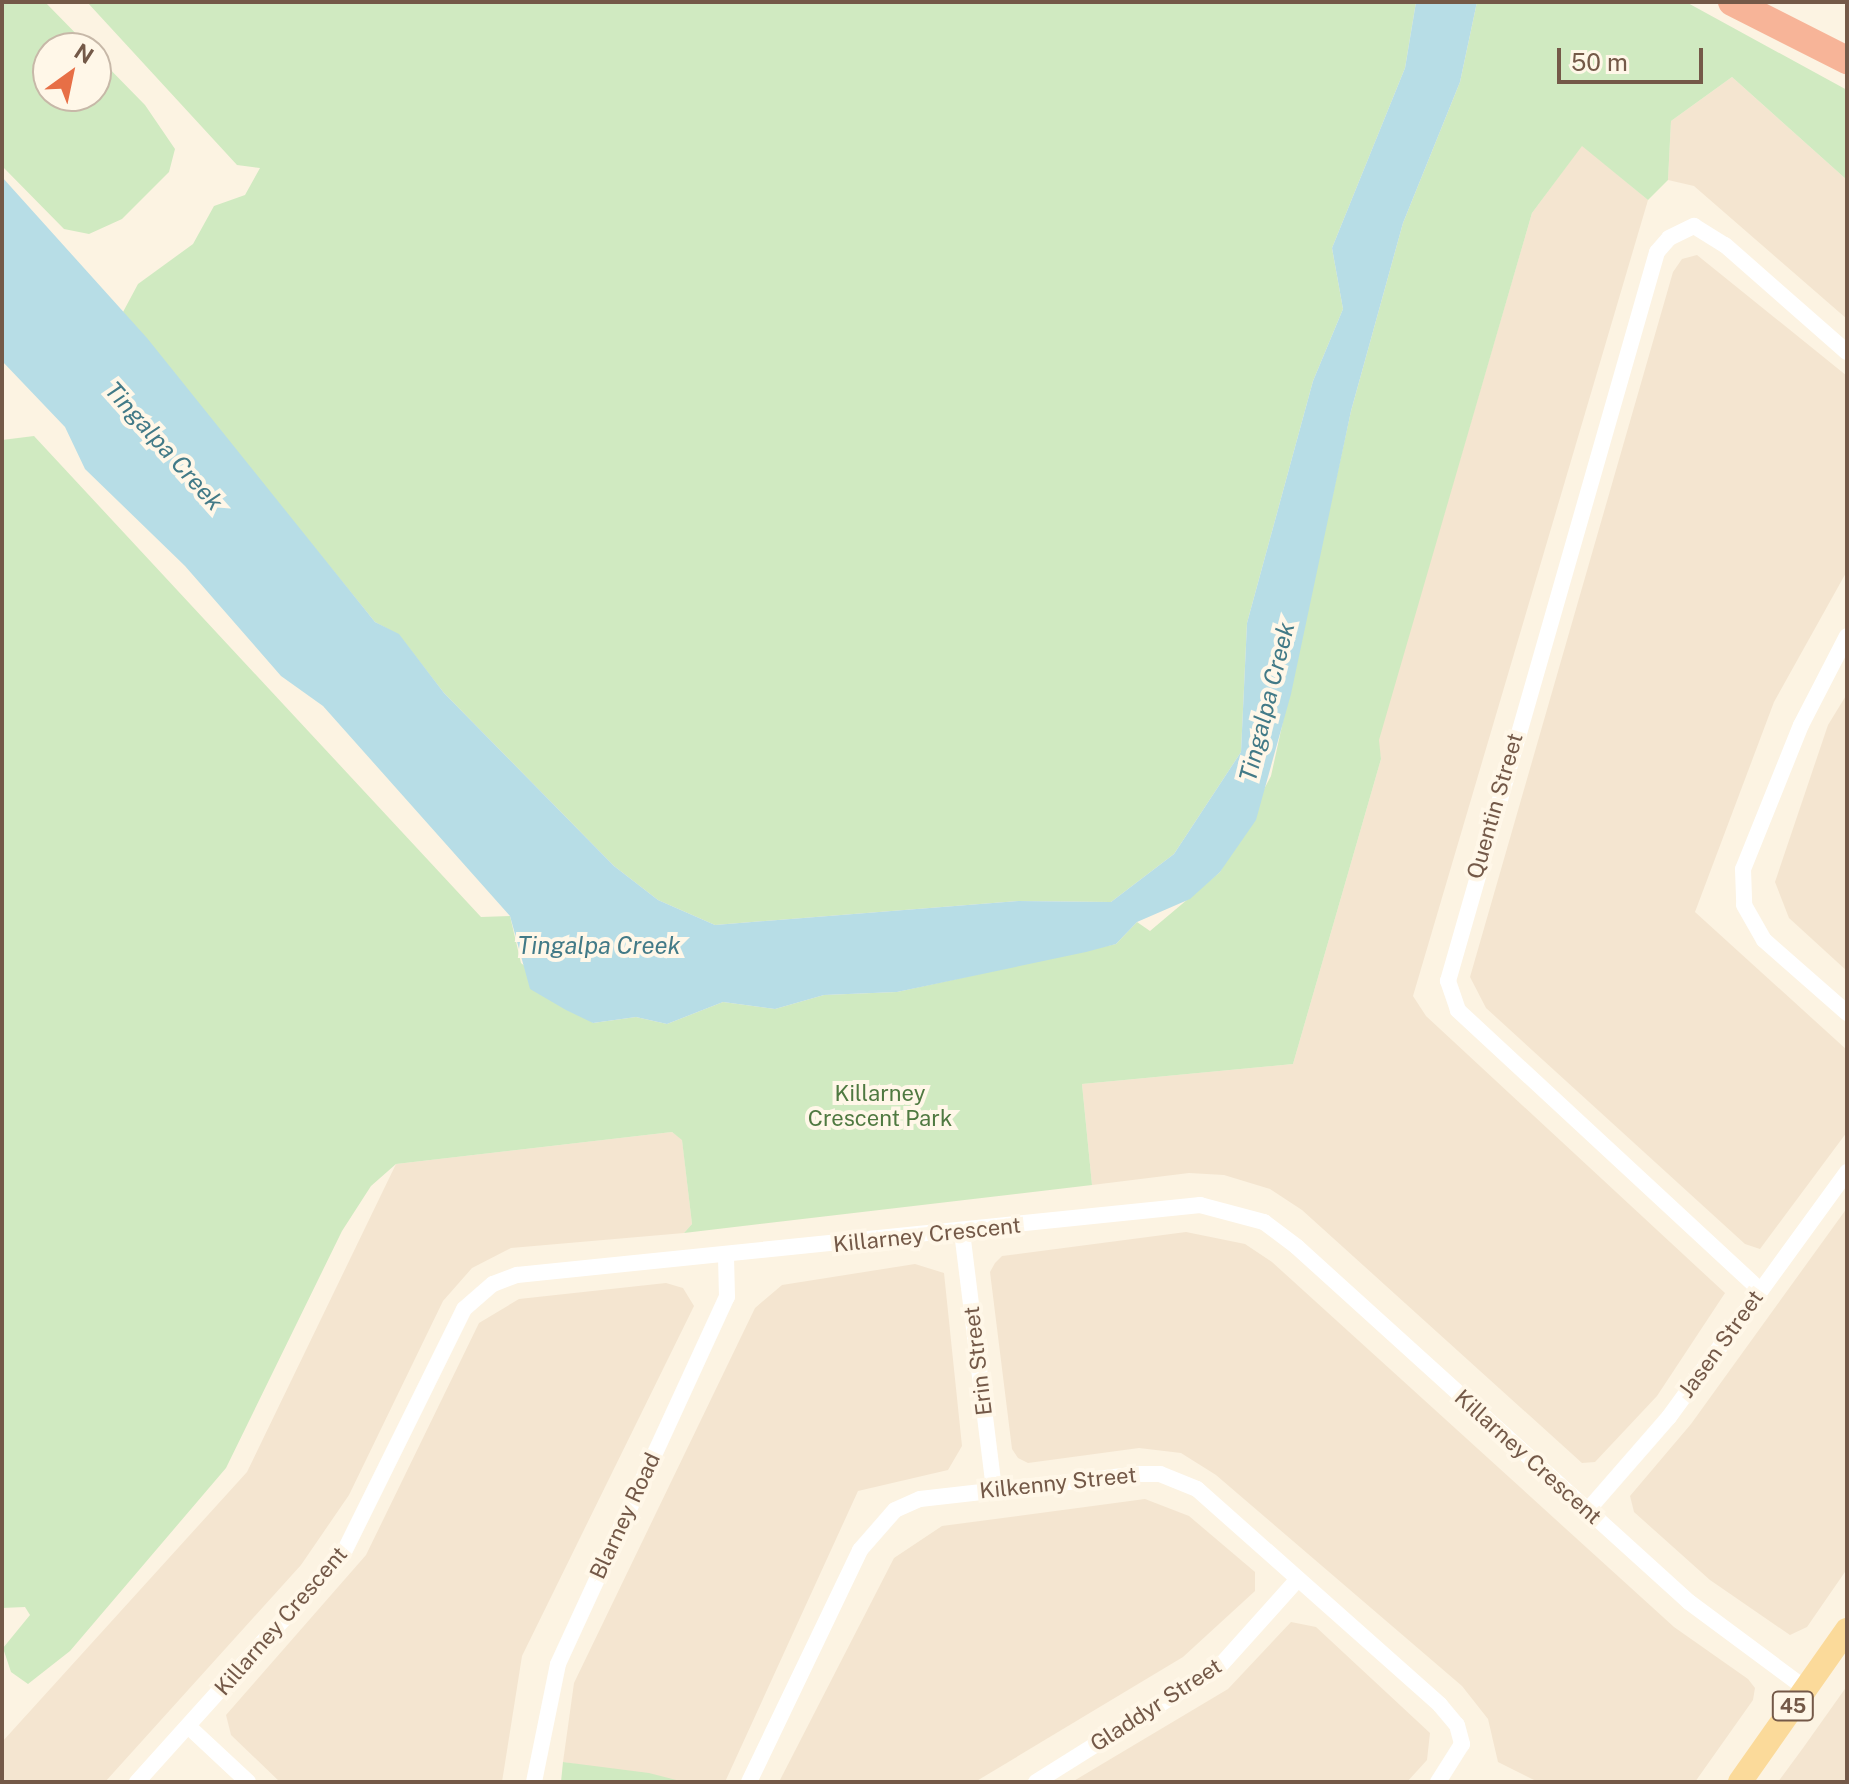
<!DOCTYPE html>
<html>
<head>
<meta charset="utf-8">
<style>
  body { margin:0 }
  #map { position:relative; width:1849px; height:1784px; overflow:hidden; background:#fcf3e2; font-family:"Public Sans",sans-serif }
  div>[style] { position:absolute }
  .residential>* { inset:0; background:#f4e5d0 }
  .green>* { inset:0; background:#d0eac1 }
  .water>* { inset:0; background:#b7dde6 }
  .street>* { height:16px; margin:-8px; padding:0 8px; transform-origin:8px; border-radius:8px; background:#fff }
  .primary>* { height:24px; margin:-12px; padding:0 12px; transform-origin:12px; border-radius:12px; background:#fbda9a }
  .highway>* { height:28px; margin:-14px; padding:0 14px; transform-origin:14px; border-radius:14px; background:#f7b498 }
  span { translate:-50% -50%; white-space:nowrap; text-align:center; line-height:1.15; -webkit-text-stroke:8px #fff7e8; paint-order:stroke }
  .shield-label span { padding:2px 6px; background:#fff7e8; border:2px solid; border-radius:6px; -webkit-text-stroke-width:0 }
  .shield-label { font-size:20px; color:#745948; font-weight:700 }
  .street-label { font-size:22px; color:#745948 }
  .park-label { font-size:22px; color:#4f7941 }
  .water-label { font-size:24px; color:#427a87; font-style:italic }
  .frame { position:absolute; inset:0; border:4px solid #745948; pointer-events:none }
  .north { position:absolute; left:32px; top:32px; width:80px; height:80px; box-sizing:border-box; background:#fff7e8; border:2px solid #c7b8a8; border-radius:50%; rotate:33deg; font-size:22px; font-weight:700; line-height:32px; text-align:center; color:#745948 }
  .north::after { content:''; display:block; margin:auto; width:28px; height:36px; background:#e76f46; clip-path:polygon(50% 0,100% 100%,50% 72%,0 100%) }
  .scale { position:absolute; left:1557px; top:48px; width:146px; height:36px; box-sizing:border-box; border:4px solid #745948; border-top:0; padding-left:10px; font-size:24px; line-height:28px; white-space:nowrap; color:#745948; -webkit-text-stroke:6px #fff7e8; paint-order:stroke }
</style>
</head>
<body>
<div id="map">
  <div class="residential">
    <i style="clip-path:polygon(1732px 77px,1847px 180px,1847px 319px,1694px 186px,1668px 180px,1671px 121px)"></i>
    <i style="clip-path:polygon(1582px 145px,1648px 200px,1413px 996px,1426px 1016px,1725px 1293px,1657px 1396px,1595px 1462px,1582px 1463px,1302px 1210px,1270px 1189px,1224px 1175px,1189px 1173px,1092px 1185px,1082px 1084px,1293px 1064px,1381px 759px,1378px 740px,1532px 213px)"></i>
    <i style="clip-path:polygon(1697px 255px,1847px 376px,1847px 571px,1774px 702px,1695px 912px,1847px 1050px,1847px 1132px,1760px 1249px,1745px 1244px,1486px 1008px,1470px 977px,1673px 272px,1682px 259px)"></i>
    <i style="clip-path:polygon(1847px 694px,1847px 971px,1789px 918px,1775px 882px,1828px 725px)"></i>
    <i style="clip-path:polygon(672px 1132px,682px 1139px,692px 1224px,684px 1233px,511px 1248px,472px 1268px,443px 1301px,349px 1495px,301px 1565px,105px 1782px,2px 1782px,2px 1742px,247px 1472px,396px 1164px)"></i>
    <i style="clip-path:polygon(1847px 1208px,1847px 1569px,1807px 1627px,1790px 1635px,1710px 1580px,1634px 1512px,1630px 1496px,1691px 1424px)"></i>
    <i style="clip-path:polygon(1186px 1232px,1245px 1244px,1272px 1262px,1674px 1627px,1748px 1679px,1755px 1688px,1753px 1700px,1695px 1782px,1538px 1782px,1498px 1762px,1488px 1719px,1462px 1686px,1216px 1475px,1181px 1453px,1139px 1448px,1028px 1463px,1018px 1458px,1012px 1449px,990px 1272px,995px 1263px,1002px 1256px)"></i>
    <i style="clip-path:polygon(915px 1264px,944px 1273px,962px 1446px,948px 1470px,858px 1491px,725px 1782px,684px 1782px,563px 1762px,574px 1683px,755px 1308px,782px 1285px)"></i>
    <i style="clip-path:polygon(666px 1283px,683px 1288px,694px 1306px,522px 1656px,502px 1782px,280px 1782px,231px 1735px,226px 1715px,366px 1555px,479px 1323px,519px 1299px)"></i>
    <i style="clip-path:polygon(1145px 1499px,1189px 1516px,1255px 1572px,1255px 1591px,1183px 1657px,975px 1782px,779px 1782px,894px 1558px,942px 1526px)"></i>
    <i style="clip-path:polygon(1291px 1622px,1316px 1627px,1430px 1733px,1427px 1760px,1407px 1782px,1072px 1782px,1228px 1689px)"></i>
    <i style="clip-path:polygon(1847px 1686px,1847px 1782px,1778px 1782px,1803px 1748px)"></i>
  </div>
  <div class="green">
    <i style="clip-path:polygon(2px 2px,45px 2px,90px 48px,48px 48px,48px 96px,96px 96px,96px 55px,145px 105px,175px 149px,169px 172px,122px 219px,89px 234px,64px 229px,2px 166px)"></i>
    <i style="clip-path:polygon(87px 2px,1416px 2px,1405px 68px,1332px 248px,1343px 309px,1313px 381px,1247px 623px,1241px 752px,1174px 854px,1111px 902px,1018px 901px,715px 925px,658px 900px,614px 866px,444px 693px,399px 635px,375px 622px,123px 312px,138px 284px,193px 244px,214px 206px,245px 195px,260px 168px,237px 165px)"></i>
    <i style="clip-path:polygon(1477px 2px,1686px 2px,1847px 90px,1847px 180px,1732px 77px,1671px 121px,1668px 180px,1648px 200px,1582px 146px,1532px 213px,1379px 740px,1381px 759px,1293px 1064px,1082px 1084px,1092px 1185px,684px 1233px,692px 1224px,682px 1140px,672px 1132px,396px 1164px,371px 1186px,342px 1231px,226px 1468px,70px 1651px,28px 1684px,11px 1672px,3px 1648px,30px 1615px,25px 1607px,2px 1608px,2px 440px,34px 436px,481px 917px,510px 916px,521px 963px,593px 1023px,636px 1017px,667px 1024px,723px 1002px,775px 1009px,824px 995px,897px 992px,1116px 944px,1137px 922px,1150px 931px,1220px 872px,1271px 776px,1351px 411px,1403px 223px,1460px 82px)"></i>
    <i style="clip-path:polygon(563px 1762px,649px 1773px,684px 1782px,561px 1782px)"></i>
  </div>
  <div class="water">
    <i style="clip-path:polygon(1416px 2px,1477px 2px,1460px 82px,1403px 223px,1351px 411px,1291px 694px,1256px 820px,1220px 872px,1190px 899px,1137px 922px,1116px 944px,1086px 952px,897px 992px,824px 995px,775px 1009px,723px 1002px,667px 1024px,636px 1017px,593px 1023px,566px 1010px,530px 989px,510px 916px,323px 706px,281px 676px,185px 566px,85px 469px,65px 427px,2px 361px,2px 177px,147px 338px,375px 622px,399px 634px,444px 693px,614px 866px,658px 900px,715px 925px,1018px 901px,1111px 902px,1174px 854px,1241px 752px,1247px 623px,1313px 381px,1343px 309px,1332px 248px,1405px 68px)"></i>
  </div>
  <div class="street">
    <i style="left:1847px;top:636px;width:100px;rotate:117.3deg"></i>
    <i style="left:1801px;top:725px;width:155px;rotate:111.9deg"></i>
    <i style="left:1743px;top:869px;width:36px;rotate:88deg"></i>
    <i style="left:1744px;top:905px;width:40px;rotate:60.3deg"></i>
    <i style="left:1764px;top:940px;width:111px;rotate:41.3deg"></i>
    <i style="left:962px;top:1232px;width:260px;rotate:82.9deg"></i>
    <i style="left:1760px;top:1290px;width:412px;rotate:-137.2deg"></i>
    <i style="left:1458px;top:1010px;width:31px;rotate:-109deg"></i>
    <i style="left:1448px;top:981px;width:758px;rotate:-74deg"></i>
    <i style="left:1657px;top:252px;width:18px;rotate:-49deg"></i>
    <i style="left:1669px;top:238px;width:28px;rotate:-26deg"></i>
    <i style="left:1694px;top:226px;width:36px;rotate:32deg"></i>
    <i style="left:1725px;top:245px;width:162px;rotate:41.3deg"></i>
    <i style="left:1587px;top:1511px;width:125px;rotate:-48.9deg"></i>
    <i style="left:1669px;top:1417px;width:303px;rotate:-54deg"></i>
    <i style="left:188px;top:1726px;width:82px;rotate:43deg"></i>
    <i style="left:137px;top:1782px;width:309px;rotate:-48deg"></i>
    <i style="left:344px;top:1552px;width:271px;rotate:-63.7deg"></i>
    <i style="left:464px;top:1309px;width:38px;rotate:-41deg"></i>
    <i style="left:493px;top:1284px;width:26px;rotate:-21deg"></i>
    <i style="left:517px;top:1275px;width:687px;rotate:-5.85deg"></i>
    <i style="left:1200px;top:1205px;width:66px;rotate:14.9deg"></i>
    <i style="left:1264px;top:1222px;width:41px;rotate:37.1deg"></i>
    <i style="left:1297px;top:1247px;width:529px;rotate:42.16deg"></i>
    <i style="left:1689px;top:1602px;width:144px;rotate:36.6deg"></i>
    <i style="left:534px;top:1782px;width:120px;rotate:-78.5deg"></i>
    <i style="left:558px;top:1664px;width:404px;rotate:-65.3deg"></i>
    <i style="left:727px;top:1297px;width:41px;rotate:-91.4deg"></i>
    <i style="left:749px;top:1782px;width:257px;rotate:-64.4deg"></i>
    <i style="left:860px;top:1550px;width:53px;rotate:-48.8deg"></i>
    <i style="left:895px;top:1510px;width:27px;rotate:-24deg"></i>
    <i style="left:920px;top:1499px;width:220px;rotate:-6.5deg"></i>
    <i style="left:1139px;top:1474px;width:21px"></i>
    <i style="left:1160px;top:1474px;width:40px;rotate:22deg"></i>
    <i style="left:1197px;top:1489px;width:325px;rotate:41.6deg"></i>
    <i style="left:1440px;top:1705px;width:26px;rotate:50deg"></i>
    <i style="left:1457px;top:1725px;width:20px;rotate:75deg"></i>
    <i style="left:1462px;top:1744px;width:45px;rotate:122.3deg"></i>
    <i style="left:1036px;top:1782px;width:216px;rotate:-32.1deg"></i>
    <i style="left:1219px;top:1667px;width:118px;rotate:-48.1deg"></i>
  </div>
  <div class="primary">
    <i style="left:1740px;top:1782px;width:186px;rotate:-54.9deg"></i>
  </div>
  <div class="highway">
    <i style="left:1732px;top:2px;width:129px;rotate:26.8deg"></i>
  </div>
  <div class="shield-label">
    <span style="left:1793px;top:1706px">45</span>
  </div>
  <div class="street-label">
    <span style="left:1495px;top:806px;rotate:-74deg">Quentin Street</span>
    <span style="left:927px;top:1235px;rotate:-6deg">Killarney Crescent</span>
    <span style="left:1721px;top:1344px;rotate:-54deg">Jasen Street</span>
    <span style="left:978px;top:1361px;rotate:-97deg">Erin Street</span>
    <span style="left:1528px;top:1457px;rotate:42deg">Killarney Crescent</span>
    <span style="left:1058px;top:1483px;rotate:-6deg">Kilkenny Street</span>
    <span style="left:625px;top:1516px;rotate:-65deg">Blarney Road</span>
    <span style="left:281px;top:1621px;rotate:-49deg">Killarney Crescent</span>
    <span style="left:1156px;top:1705px;rotate:-33deg">Gladdyr Street</span>
  </div>
  <div class="park-label">
    <span style="left:880px;top:1106px">Killarney<br>Crescent Park</span>
  </div>
  <div class="water-label">
    <span style="left:164px;top:446px;rotate:48deg">Tingalpa Creek</span>
    <span style="left:1267px;top:702px;rotate:-76deg">Tingalpa Creek</span>
    <span style="left:599px;top:946px">Tingalpa Creek</span>
  </div>
  <div class="frame"></div>
  <div class="north">N</div>
  <div class="scale">50 m</div>
</div>
</body>
</html>
